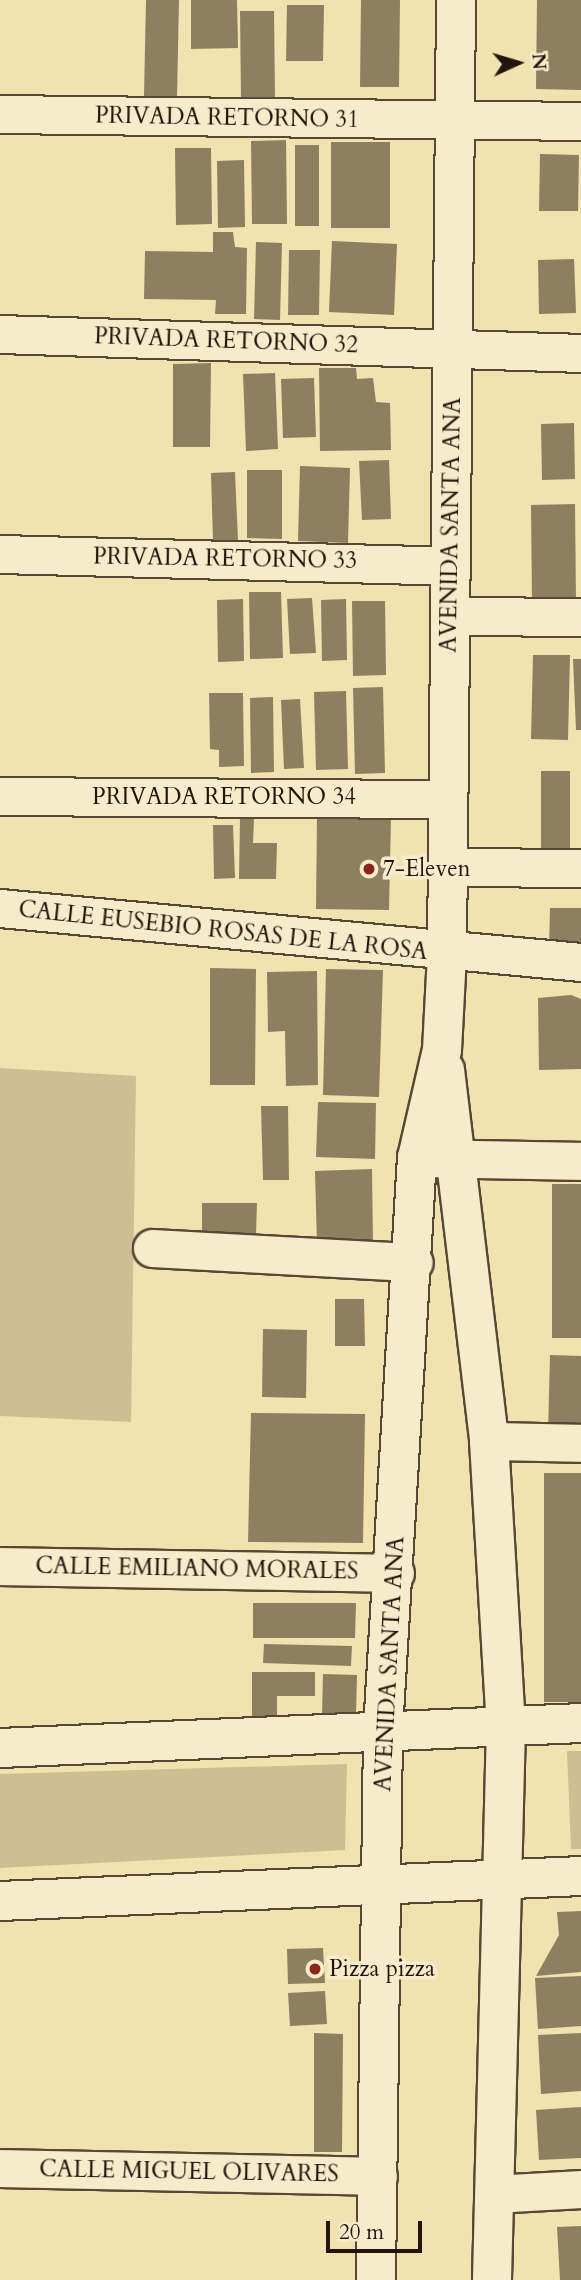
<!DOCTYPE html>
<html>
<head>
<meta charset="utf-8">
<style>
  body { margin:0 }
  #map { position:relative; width:581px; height:2280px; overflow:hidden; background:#f1e2af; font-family:Cardo,serif }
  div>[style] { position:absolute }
  .green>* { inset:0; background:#cebf93 }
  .building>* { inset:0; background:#8e7f61 }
  .roads { filter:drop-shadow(2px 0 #564835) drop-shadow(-2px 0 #564835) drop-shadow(0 2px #564835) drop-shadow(0 -2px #564835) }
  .minor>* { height:37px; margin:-18.5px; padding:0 18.5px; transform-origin:18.5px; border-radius:18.5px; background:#f6eccb }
  .tertiary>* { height:38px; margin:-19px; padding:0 19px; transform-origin:19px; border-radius:19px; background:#f6eccb }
  .secondary>* { height:38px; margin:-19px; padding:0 19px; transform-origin:19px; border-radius:19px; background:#f6eccb }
  .dots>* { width:19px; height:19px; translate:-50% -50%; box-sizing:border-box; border:4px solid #f6eccb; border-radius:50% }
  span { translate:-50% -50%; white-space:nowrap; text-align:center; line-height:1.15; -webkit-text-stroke:7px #f6eccb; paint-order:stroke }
  .street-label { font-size:23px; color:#23140c }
  .poi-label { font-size:23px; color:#23140c }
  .left { translate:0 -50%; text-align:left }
  .north { position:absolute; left:483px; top:28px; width:70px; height:70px; -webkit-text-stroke:5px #f6eccb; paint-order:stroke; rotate:86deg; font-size:19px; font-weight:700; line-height:28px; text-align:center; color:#23140c }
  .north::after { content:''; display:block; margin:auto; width:24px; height:32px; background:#23140c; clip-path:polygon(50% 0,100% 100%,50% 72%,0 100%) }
  .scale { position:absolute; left:326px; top:2221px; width:96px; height:32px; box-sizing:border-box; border:4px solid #23140c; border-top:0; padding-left:9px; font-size:21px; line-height:24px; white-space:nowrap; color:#23140c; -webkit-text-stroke:5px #f6eccb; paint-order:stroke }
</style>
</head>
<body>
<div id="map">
  <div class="green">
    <i style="clip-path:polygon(0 1068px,136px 1076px,131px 1422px,0 1416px)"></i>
    <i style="clip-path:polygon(567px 1751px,581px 1751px,581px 1849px,571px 1849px)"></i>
    <i style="clip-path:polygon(347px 1764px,345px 1850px,0 1868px,0 1774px)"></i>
  </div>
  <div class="building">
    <i style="clip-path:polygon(146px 0,179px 0,177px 97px,144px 96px)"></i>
    <i style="clip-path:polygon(191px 0,237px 0,238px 48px,191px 49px)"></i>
    <i style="clip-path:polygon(361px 0,400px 0,399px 87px,360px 87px)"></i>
    <i style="clip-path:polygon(537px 0,581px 0,581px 90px,536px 89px)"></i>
    <i style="clip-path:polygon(287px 5px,324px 5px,323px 61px,286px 61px)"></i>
    <i style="clip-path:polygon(240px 11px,274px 11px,275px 97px,241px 98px)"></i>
    <i style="clip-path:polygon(286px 140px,287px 224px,252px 224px,251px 141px)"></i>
    <i style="clip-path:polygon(331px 142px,390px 142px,390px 228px,331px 228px)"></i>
    <i style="clip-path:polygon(295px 145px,319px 145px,319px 226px,295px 226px)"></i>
    <i style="clip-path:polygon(175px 148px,211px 148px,212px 224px,176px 225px)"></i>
    <i style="clip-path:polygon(540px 154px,579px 155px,578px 211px,539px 211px)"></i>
    <i style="clip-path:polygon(244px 160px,245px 227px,218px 228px,217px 161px)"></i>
    <i style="clip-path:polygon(213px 232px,233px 232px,235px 247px,247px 248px,246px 314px,215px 314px,216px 300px,144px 299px,145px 251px,213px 252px)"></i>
    <i style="clip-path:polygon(332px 241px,397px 244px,394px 315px,329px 312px)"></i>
    <i style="clip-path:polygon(256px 242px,282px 243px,280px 320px,254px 319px)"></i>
    <i style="clip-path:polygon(289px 250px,320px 250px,319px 315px,288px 315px)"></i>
    <i style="clip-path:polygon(574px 259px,576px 313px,539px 314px,538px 260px)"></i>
    <i style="clip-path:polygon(211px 363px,210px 447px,173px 447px,173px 364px)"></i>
    <i style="clip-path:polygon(319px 368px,356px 368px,357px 379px,373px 378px,376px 402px,390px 403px,391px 450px,320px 451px)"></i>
    <i style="clip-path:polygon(275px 373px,278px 449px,246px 451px,243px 374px)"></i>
    <i style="clip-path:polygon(314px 378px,316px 437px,283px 438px,281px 379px)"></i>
    <i style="clip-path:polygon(574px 423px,575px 479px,542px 480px,541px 424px)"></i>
    <i style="clip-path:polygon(389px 460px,391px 519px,362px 520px,359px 461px)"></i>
    <i style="clip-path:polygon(300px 466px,350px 468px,348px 543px,298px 541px)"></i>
    <i style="clip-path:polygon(247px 470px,282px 470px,282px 539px,247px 538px)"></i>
    <i style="clip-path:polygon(235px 472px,238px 541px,213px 541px,211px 473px)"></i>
    <i style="clip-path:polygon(575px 504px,576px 602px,532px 603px,531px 505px)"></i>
    <i style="clip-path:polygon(249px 592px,281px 592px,283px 658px,250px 659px)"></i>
    <i style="clip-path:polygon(312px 598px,316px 653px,290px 654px,287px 599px)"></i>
    <i style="clip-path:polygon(243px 599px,244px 661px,218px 662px,217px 600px)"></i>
    <i style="clip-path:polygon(346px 599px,347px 660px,322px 661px,321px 600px)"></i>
    <i style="clip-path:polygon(352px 601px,385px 601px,386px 675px,353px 676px)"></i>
    <i style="clip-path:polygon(533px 655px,570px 655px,568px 740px,531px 739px)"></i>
    <i style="clip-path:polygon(573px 659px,581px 659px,581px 730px,576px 730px)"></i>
    <i style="clip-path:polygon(383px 687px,385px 773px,355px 774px,353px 688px)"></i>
    <i style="clip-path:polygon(346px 691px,348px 769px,316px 770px,314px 692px)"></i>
    <i style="clip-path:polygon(209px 693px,243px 693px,244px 766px,219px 767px,219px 750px,210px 749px)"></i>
    <i style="clip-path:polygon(273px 697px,274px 772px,251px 773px,250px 698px)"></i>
    <i style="clip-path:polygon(300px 699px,304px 768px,284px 769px,281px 700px)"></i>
    <i style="clip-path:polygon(541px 771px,570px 771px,570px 849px,541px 849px)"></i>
    <i style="clip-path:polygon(317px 815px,391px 816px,389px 910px,316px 909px)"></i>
    <i style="clip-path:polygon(240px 818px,254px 818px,253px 843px,277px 843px,276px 879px,239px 879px)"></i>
    <i style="clip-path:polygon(213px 825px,233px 825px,235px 878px,214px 879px)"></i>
    <i style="clip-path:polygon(550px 908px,581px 908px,581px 950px,549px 949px)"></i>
    <i style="clip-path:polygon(210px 968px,256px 969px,255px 1085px,210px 1085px)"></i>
    <i style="clip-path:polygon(326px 969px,383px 970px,379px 1097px,323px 1095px)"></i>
    <i style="clip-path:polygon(317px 971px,318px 1085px,286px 1086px,285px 1031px,268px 1032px,267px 972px)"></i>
    <i style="clip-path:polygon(571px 995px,581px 999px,581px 1069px,539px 1070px,538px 998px)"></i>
    <i style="clip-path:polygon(318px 1102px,376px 1103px,375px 1159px,316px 1157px)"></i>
    <i style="clip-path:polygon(261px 1106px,288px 1106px,289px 1180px,263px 1180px)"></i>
    <i style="clip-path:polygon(372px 1169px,373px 1244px,317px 1245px,315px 1171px)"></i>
    <i style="clip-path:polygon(552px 1184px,581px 1184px,581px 1338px,552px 1338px)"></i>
    <i style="clip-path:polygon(202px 1203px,257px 1203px,256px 1234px,202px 1233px)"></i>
    <i style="clip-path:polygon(335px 1299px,364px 1299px,365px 1346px,335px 1346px)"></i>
    <i style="clip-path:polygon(263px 1329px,307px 1330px,306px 1398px,262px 1397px)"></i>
    <i style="clip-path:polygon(550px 1355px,581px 1356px,581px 1435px,548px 1434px)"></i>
    <i style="clip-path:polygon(251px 1413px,365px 1414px,363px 1543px,248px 1542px)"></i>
    <i style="clip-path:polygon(544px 1473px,581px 1473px,581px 1702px,544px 1702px)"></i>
    <i style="clip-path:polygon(253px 1603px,356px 1603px,355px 1638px,253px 1638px)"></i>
    <i style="clip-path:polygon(264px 1644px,352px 1646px,351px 1666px,263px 1663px)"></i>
    <i style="clip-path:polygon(252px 1672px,315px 1672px,315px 1696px,277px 1696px,277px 1718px,252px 1718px)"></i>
    <i style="clip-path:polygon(323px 1674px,357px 1675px,356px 1715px,322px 1715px)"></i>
    <i style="clip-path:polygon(581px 1911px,581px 1972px,536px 1976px,559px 1935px,557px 1912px)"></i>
    <i style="clip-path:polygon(323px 1948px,325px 1983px,288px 1984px,287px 1949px)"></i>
    <i style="clip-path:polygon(581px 1976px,581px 2026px,538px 2029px,535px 1978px)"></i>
    <i style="clip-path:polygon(325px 1991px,327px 2024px,290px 2026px,288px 1993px)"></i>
    <i style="clip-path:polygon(314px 2033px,343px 2034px,342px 2152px,314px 2152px)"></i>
    <i style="clip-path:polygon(581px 2033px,581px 2091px,541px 2094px,538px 2035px)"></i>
    <i style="clip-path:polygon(581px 2107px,581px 2158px,539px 2160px,536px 2110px)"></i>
    <i style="clip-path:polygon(581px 2226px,581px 2280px,560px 2280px,557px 2227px)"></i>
  </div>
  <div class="roads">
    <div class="minor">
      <i style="left:0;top:114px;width:581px;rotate:0.69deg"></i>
      <i style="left:0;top:334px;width:581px;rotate:1.87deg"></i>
      <i style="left:0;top:554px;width:450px;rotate:1.5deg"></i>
      <i style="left:450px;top:616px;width:131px;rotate:0.4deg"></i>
      <i style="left:0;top:796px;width:448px;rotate:0.4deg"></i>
      <i style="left:447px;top:867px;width:134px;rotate:0.4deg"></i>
      <i style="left:0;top:908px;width:584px;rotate:5.31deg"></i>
      <i style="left:425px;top:1158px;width:156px;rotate:1.1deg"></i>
      <i style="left:152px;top:1248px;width:262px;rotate:3.1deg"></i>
      <i style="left:489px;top:1441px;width:92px;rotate:1.2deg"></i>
      <i style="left:0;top:1566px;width:395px;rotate:1deg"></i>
      <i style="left:0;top:2168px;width:378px;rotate:1.2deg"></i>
      <i style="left:494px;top:2194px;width:87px;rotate:-3.3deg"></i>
    </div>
    <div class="tertiary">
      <i style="left:0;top:1748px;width:582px;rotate:-2.46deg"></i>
      <i style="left:0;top:1901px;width:582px;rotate:-2.46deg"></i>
    </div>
    <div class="secondary">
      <i style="left:445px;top:1070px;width:374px;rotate:83.2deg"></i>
      <i style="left:489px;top:1441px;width:286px;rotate:86.6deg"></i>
      <i style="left:506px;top:1726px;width:554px;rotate:91.45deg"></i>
      <i style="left:376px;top:2280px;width:550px;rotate:-89.27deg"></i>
      <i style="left:383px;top:1730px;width:573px;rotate:-86.6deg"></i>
      <i style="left:417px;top:1158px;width:111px;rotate:-77deg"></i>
      <i style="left:442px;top:1050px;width:97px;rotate:-87deg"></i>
      <i style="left:447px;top:953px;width:953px;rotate:-89.46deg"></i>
    </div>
  </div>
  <div class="dots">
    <i style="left:369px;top:869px;background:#8f2418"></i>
    <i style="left:315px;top:1969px;background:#8f2418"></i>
  </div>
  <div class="street-label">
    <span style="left:227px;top:118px;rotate:1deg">PRIVADA RETORNO 31</span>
    <span style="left:226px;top:341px;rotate:2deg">PRIVADA RETORNO 32</span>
    <span style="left:451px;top:525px;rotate:-89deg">AVENIDA SANTA ANA</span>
    <span style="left:225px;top:559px;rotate:1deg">PRIVADA RETORNO 33</span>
    <span style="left:224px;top:797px">PRIVADA RETORNO 34</span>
    <span style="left:223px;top:931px;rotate:6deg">CALLE EUSEBIO ROSAS DE LA ROSA</span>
    <span style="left:197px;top:1569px;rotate:1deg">CALLE EMILIANO MORALES</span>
    <span style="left:390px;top:1664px;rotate:-87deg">AVENIDA SANTA ANA</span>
    <span style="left:189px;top:2172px;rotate:1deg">CALLE MIGUEL OLIVARES</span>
  </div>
  <div class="poi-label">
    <span class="left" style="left:383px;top:869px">7-Eleven</span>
    <span class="left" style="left:329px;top:1969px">Pizza pizza</span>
  </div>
  <div class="north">N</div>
  <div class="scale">20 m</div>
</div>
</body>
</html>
